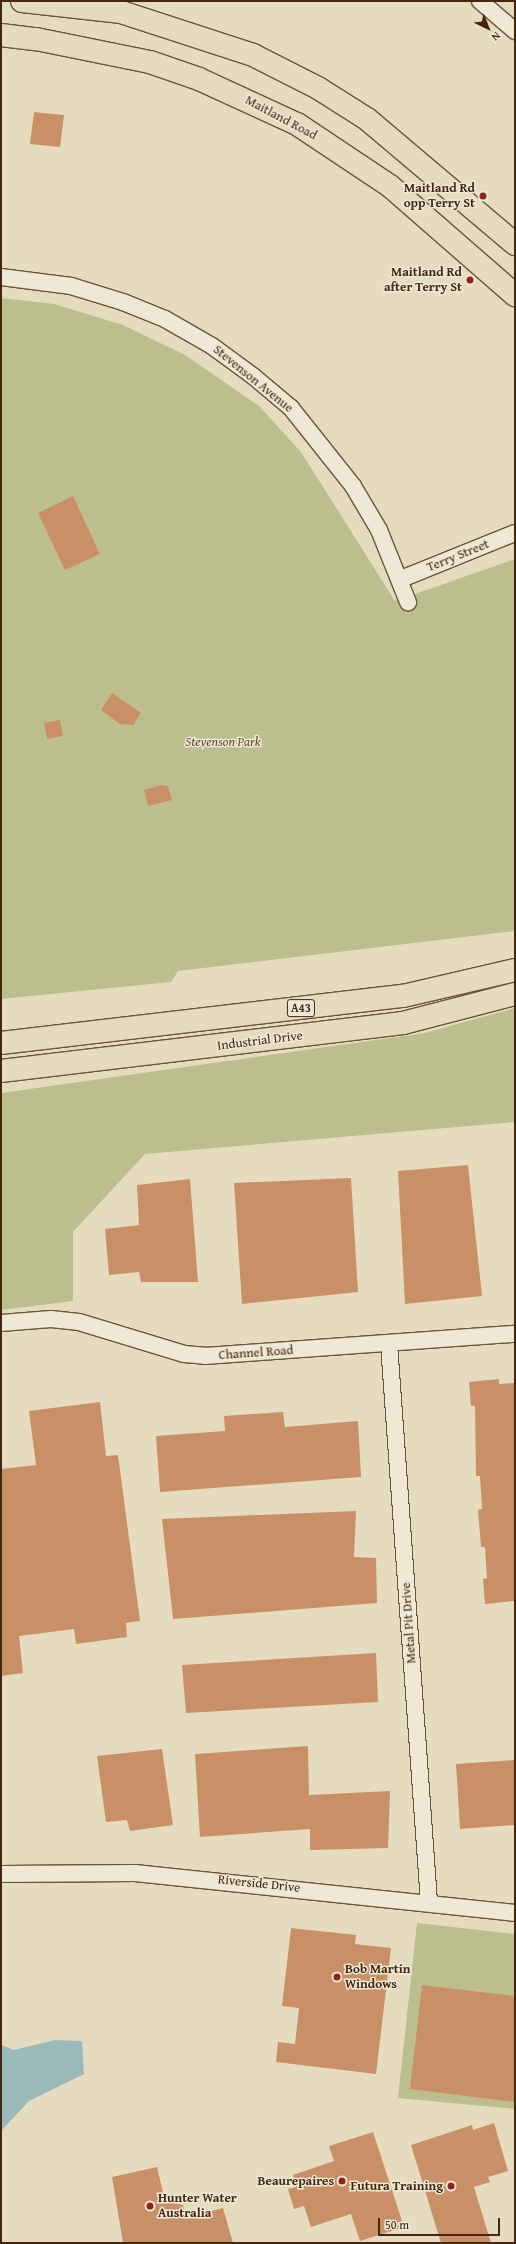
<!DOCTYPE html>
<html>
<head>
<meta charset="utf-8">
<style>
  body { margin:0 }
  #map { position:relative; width:516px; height:2244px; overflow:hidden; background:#e5dcbf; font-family:"Gentium Book Plus",serif }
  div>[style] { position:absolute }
  .green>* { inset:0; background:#bcbe8d }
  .water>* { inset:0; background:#9ab9bb }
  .building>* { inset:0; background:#c99068 }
  .roads { filter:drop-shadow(1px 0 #6c543a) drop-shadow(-1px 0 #6c543a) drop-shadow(0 1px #6c543a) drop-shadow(0 -1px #6c543a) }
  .minor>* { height:16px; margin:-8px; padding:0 8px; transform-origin:8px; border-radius:8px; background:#eee8d5 }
  .primary>* { height:22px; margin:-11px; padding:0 11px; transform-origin:11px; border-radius:11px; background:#e5dcbf }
  .trunk>* { height:22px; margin:-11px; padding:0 11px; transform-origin:11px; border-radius:11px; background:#e5dcbf }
  .dots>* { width:11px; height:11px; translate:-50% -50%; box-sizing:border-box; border:2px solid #eee8d5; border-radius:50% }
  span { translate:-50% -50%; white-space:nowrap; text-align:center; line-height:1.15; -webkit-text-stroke:3px #eee8d5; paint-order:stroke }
  .shield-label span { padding:1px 3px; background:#eee8d5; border:1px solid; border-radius:3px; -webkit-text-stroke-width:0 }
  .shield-label { font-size:12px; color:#43260d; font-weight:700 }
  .street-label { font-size:13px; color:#43260d }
  .poi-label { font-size:13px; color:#43260d; font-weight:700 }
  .right { translate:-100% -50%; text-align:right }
  .left { translate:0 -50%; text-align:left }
  .park-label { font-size:13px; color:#614c2d; font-style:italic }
  .frame { position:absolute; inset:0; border:2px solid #43260d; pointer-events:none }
  .north { position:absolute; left:468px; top:8px; width:40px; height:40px; -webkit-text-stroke:3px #eee8d5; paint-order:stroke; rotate:137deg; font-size:11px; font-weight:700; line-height:16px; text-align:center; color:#43260d }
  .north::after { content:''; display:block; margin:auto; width:14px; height:18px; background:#43260d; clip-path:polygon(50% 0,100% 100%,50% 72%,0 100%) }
  .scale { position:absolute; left:378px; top:2218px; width:122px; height:18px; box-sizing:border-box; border:2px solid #43260d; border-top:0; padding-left:5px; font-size:12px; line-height:14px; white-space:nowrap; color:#43260d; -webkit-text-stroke:3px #eee8d5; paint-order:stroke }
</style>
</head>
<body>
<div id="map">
  <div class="green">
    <i style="clip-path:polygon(1px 298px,54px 304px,123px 325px,185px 355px,259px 406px,301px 452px,395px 601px,515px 559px,515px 931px,178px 971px,171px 982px,1px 999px)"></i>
    <i style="clip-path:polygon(515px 1008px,515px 1122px,145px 1154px,73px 1232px,73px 1301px,1px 1310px,1px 1093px,425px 1033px)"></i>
    <i style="clip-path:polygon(417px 1923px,515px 1934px,515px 2109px,398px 2098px)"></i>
  </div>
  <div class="water">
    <i style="clip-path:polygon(55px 2040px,82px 2041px,84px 2074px,29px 2101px,1px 2131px,1px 2045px,14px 2050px)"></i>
  </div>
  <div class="building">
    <i style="clip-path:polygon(34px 112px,64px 115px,60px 147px,30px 144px)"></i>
    <i style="clip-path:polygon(73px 496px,100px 554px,65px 570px,38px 513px)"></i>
    <i style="clip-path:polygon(112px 693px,141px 713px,133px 725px,120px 724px,101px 710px)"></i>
    <i style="clip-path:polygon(60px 720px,63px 736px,47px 739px,44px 723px)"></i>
    <i style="clip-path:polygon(161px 785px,168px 786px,172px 800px,148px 806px,144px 790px)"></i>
    <i style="clip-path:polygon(468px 1165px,482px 1296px,405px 1304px,398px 1171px)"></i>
    <i style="clip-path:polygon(351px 1178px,358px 1292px,242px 1304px,234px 1183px)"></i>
    <i style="clip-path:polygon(190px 1179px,198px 1282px,141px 1282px,139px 1272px,109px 1275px,105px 1229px,139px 1225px,137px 1185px)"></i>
    <i style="clip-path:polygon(499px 1379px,499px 1384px,515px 1383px,515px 1597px,514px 1601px,485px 1604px,483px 1579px,487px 1578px,485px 1547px,481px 1547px,478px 1510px,482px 1509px,480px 1476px,476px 1476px,475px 1406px,471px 1406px,469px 1382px)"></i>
    <i style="clip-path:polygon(100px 1402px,106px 1456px,118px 1455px,140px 1621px,126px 1623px,127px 1637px,76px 1644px,74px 1629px,19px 1636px,23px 1673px,1px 1676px,1px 1469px,36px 1465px,29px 1411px)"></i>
    <i style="clip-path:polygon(283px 1412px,285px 1427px,358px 1421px,361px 1477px,160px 1492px,156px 1436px,225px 1431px,224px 1416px)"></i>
    <i style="clip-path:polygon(356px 1511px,354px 1557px,376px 1558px,377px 1603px,173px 1619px,162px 1519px)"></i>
    <i style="clip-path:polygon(376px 1653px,378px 1702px,186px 1713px,182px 1665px)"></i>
    <i style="clip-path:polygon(308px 1746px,309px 1795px,390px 1791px,388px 1848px,310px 1850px,310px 1829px,200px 1837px,195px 1754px)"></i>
    <i style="clip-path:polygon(162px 1749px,173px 1825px,130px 1831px,127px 1820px,106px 1822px,97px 1756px)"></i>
    <i style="clip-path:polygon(515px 1760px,515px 1825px,460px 1829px,456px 1764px)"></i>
    <i style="clip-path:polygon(291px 1928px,356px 1935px,355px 1944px,391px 1948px,376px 2074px,276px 2062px,278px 2042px,295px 2044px,299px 2008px,282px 2006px)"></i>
    <i style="clip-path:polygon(422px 1985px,515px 1996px,515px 2102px,410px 2089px)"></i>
    <i style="clip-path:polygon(494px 2123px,508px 2171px,488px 2177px,490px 2182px,474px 2187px,491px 2243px,441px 2243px,411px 2145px,472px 2125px,473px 2130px)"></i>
    <i style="clip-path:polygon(373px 2132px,404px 2227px,360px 2241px,351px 2214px,311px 2227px,304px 2206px,294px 2209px,288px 2189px,296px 2187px,293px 2175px,334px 2161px,329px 2146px)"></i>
    <i style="clip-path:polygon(157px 2167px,165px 2201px,183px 2205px,186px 2218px,223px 2208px,233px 2243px,123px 2243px,112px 2177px)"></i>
  </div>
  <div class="roads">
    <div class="minor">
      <i style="left:480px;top:1px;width:46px;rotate:40.6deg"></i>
      <i style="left:1px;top:277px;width:71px;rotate:7.3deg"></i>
      <i style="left:71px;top:286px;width:54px;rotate:17.1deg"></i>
      <i style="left:123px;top:302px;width:45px;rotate:22deg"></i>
      <i style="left:165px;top:319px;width:54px;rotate:29.9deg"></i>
      <i style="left:212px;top:346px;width:51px;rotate:36.2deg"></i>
      <i style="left:253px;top:376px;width:50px;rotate:40.1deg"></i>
      <i style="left:291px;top:408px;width:100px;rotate:51.5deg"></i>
      <i style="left:353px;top:486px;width:51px;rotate:59.4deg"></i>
      <i style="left:379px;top:530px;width:78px;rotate:68.1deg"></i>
      <i style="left:401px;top:579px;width:123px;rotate:-22deg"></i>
      <i style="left:1px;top:1323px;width:50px;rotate:-4.6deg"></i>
      <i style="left:51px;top:1319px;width:28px;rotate:6deg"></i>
      <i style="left:79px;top:1322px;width:110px;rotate:16.9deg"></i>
      <i style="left:184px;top:1354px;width:21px;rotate:5deg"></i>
      <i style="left:205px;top:1356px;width:311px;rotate:-4.1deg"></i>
      <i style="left:389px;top:1344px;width:559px;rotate:85.9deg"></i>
      <i style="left:1px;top:1874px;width:134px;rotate:-0.4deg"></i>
      <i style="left:135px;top:1873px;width:382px;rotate:6deg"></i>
    </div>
    <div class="primary">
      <i style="left:22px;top:1px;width:100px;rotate:6.3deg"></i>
      <i style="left:121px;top:12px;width:139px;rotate:18deg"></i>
      <i style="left:253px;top:55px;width:73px;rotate:26.9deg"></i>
      <i style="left:318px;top:88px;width:58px;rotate:32.3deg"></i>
      <i style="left:367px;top:119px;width:194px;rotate:40.2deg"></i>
      <i style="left:1px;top:35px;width:35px;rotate:7deg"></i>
      <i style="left:36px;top:39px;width:116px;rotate:11.4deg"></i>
      <i style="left:150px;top:62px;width:52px;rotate:19.1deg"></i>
      <i style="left:199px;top:79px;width:108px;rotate:24.7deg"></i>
      <i style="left:297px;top:124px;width:112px;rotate:33.7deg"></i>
      <i style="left:390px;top:186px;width:166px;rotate:41.1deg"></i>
    </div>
    <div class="trunk">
      <i style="left:1px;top:1043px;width:405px;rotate:-6.7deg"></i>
      <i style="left:403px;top:996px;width:115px;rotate:-13.1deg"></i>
      <i style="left:1px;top:1071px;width:405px;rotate:-6.8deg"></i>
      <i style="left:403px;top:1023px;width:116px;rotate:-14.5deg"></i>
    </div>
  </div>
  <div class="dots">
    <i style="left:483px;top:196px;background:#8f2418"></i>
    <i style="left:470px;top:280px;background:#8f2418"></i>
    <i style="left:337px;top:1977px;background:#8f2418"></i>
    <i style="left:342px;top:2181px;background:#8f2418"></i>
    <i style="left:451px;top:2186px;background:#8f2418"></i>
    <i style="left:150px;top:2206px;background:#8f2418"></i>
  </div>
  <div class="shield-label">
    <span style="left:301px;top:1008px">A43</span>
  </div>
  <div class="street-label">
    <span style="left:281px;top:118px;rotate:28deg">Maitland Road</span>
    <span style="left:253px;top:379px;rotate:39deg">Stevenson Avenue</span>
    <span style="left:458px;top:556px;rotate:-22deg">Terry Street</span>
    <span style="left:260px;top:1041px;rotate:-7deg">Industrial Drive</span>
    <span style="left:256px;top:1353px;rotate:-4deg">Channel Road</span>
    <span style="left:409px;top:1623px;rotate:-94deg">Metal Pit Drive</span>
    <span style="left:259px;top:1884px;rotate:6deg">Riverside Drive</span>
  </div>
  <div class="poi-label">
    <span class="right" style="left:475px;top:196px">Maitland Rd<br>opp Terry St</span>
    <span class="right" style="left:462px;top:280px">Maitland Rd<br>after Terry St</span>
    <span class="left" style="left:345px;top:1977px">Bob Martin<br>Windows</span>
    <span class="right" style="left:334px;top:2181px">Beaurepaires</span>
    <span class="right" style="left:443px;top:2186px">Futura Training</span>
    <span class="left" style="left:158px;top:2206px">Hunter Water<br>Australia</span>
  </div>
  <div class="park-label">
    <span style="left:223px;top:742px">Stevenson Park</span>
  </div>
  <div class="frame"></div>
  <div class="north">N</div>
  <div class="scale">50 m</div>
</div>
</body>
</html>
